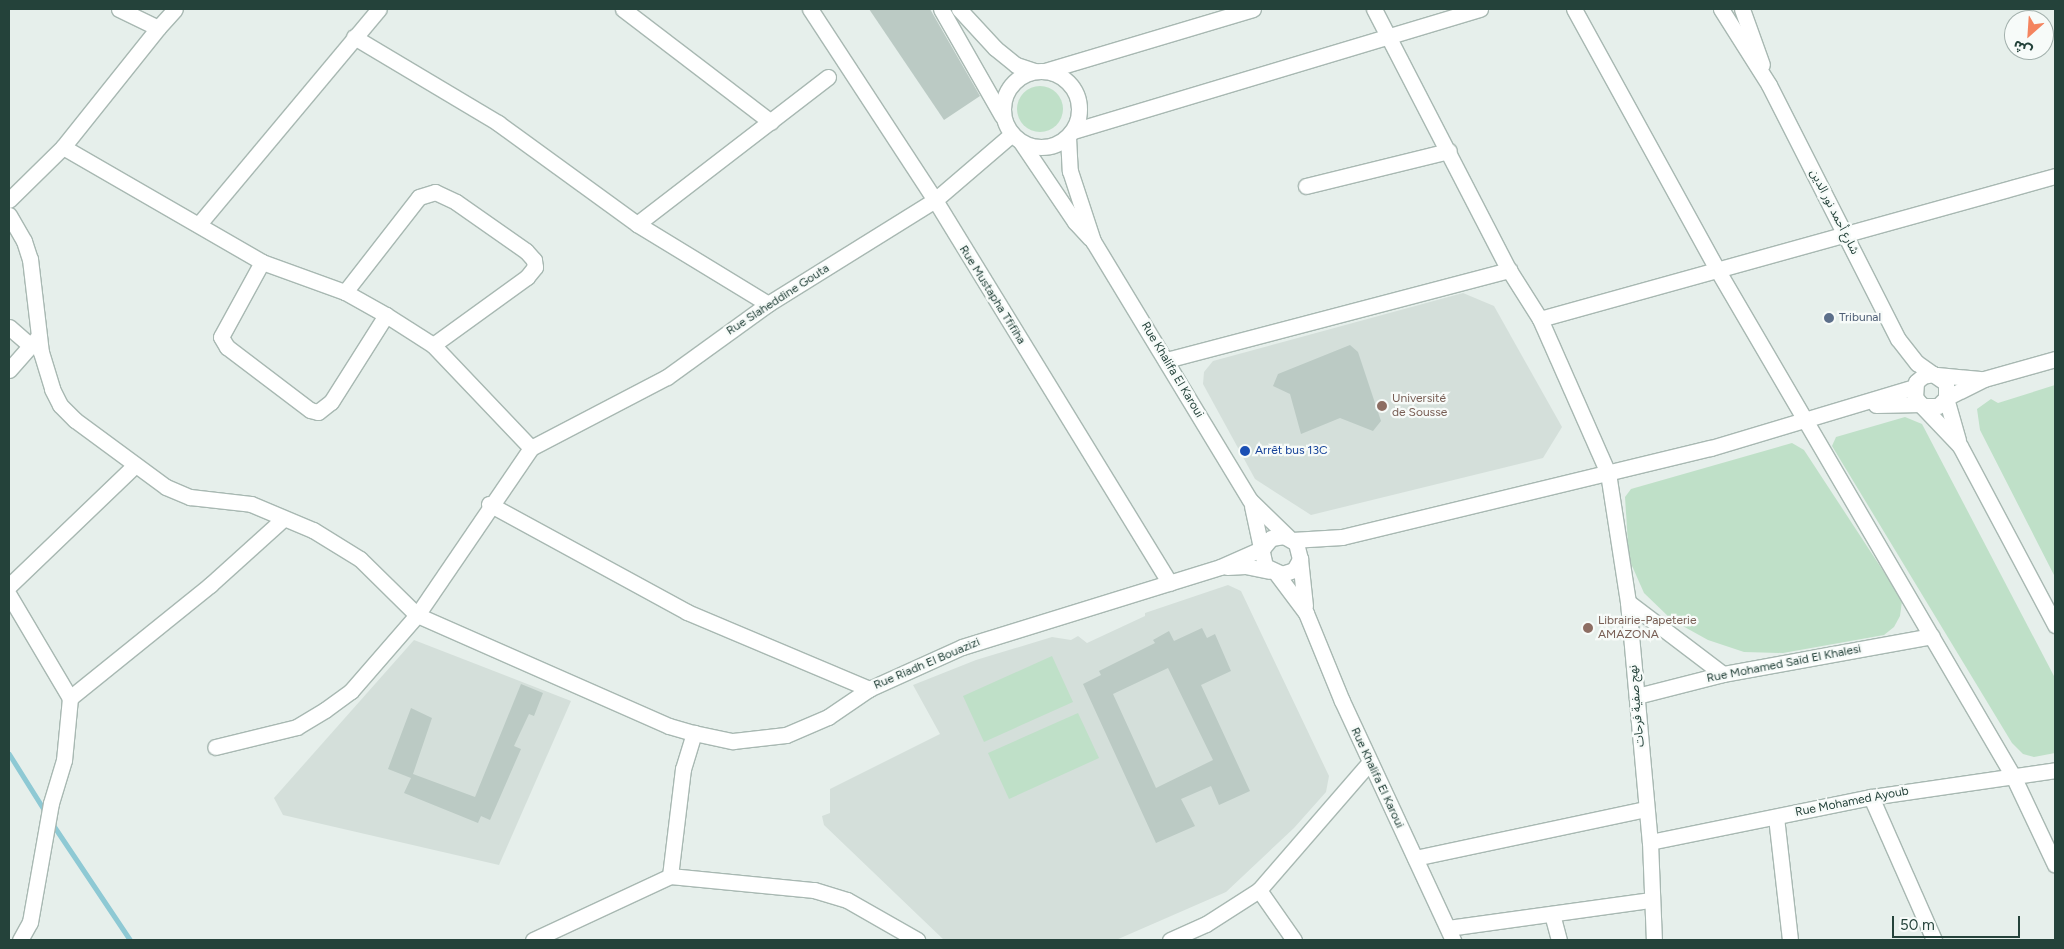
<!DOCTYPE html>
<html>
<head>
<meta charset="utf-8">
<style>
  body { margin:0 }
  #map { position:relative; width:2064px; height:949px; overflow:hidden; background:#e6efeb; font-family:Figtree,"Noto Sans Arabic",sans-serif }
  div>[style] { position:absolute }
  .built>* { inset:0; background:#d4dfda }
  .green>* { inset:0; background:#bfe0c8 }
  .round { border-radius:50% }
  .stream>* { height:5px; margin:-2.5px; padding:0 2.5px; transform-origin:2.5px; border-radius:2.5px; background:#8ec9d4 }
  .building>* { inset:0; background:#bbcac4 }
  .roads { filter:drop-shadow(1px 0 #a8b8b2) drop-shadow(-1px 0 #a8b8b2) drop-shadow(0 1px #a8b8b2) drop-shadow(0 -1px #a8b8b2) }
  .street>* { height:15px; margin:-7.5px; padding:0 7.5px; transform-origin:7.5px; border-radius:7.5px; background:#fff }
  .secondary>* { height:15px; margin:-7.5px; padding:0 7.5px; transform-origin:7.5px; border-radius:7.5px; background:#fff }
  .secondary>.ring { margin:-7.5px; padding:0; box-sizing:content-box; background:none; border:15px solid #fff; border-radius:50% }
  .dots>* { width:14px; height:14px; translate:-50% -50%; box-sizing:border-box; border:2px solid #f7fbf9; border-radius:50% }
  span { translate:-50% -50%; white-space:nowrap; text-align:center; line-height:1.15; -webkit-text-stroke:4.5px #f7fbf9; paint-order:stroke }
  .street-label { font-size:12px; color:#24423a }
  .service-label { font-size:12px; color:#4e5e75 }
  .left { translate:0 -50%; text-align:left }
  .education-label { font-size:12px; color:#785e54 }
  .transit-label { font-size:12px; color:#164399 }
  .frame { position:absolute; inset:0; border:10px solid #24423a; pointer-events:none }
  .north { position:absolute; left:2004px; top:10px; width:50px; height:50px; box-sizing:border-box; background:#f7fbf9; border:1px solid #a3b1ad; border-radius:50%; rotate:206deg; font-size:14px; font-weight:700; line-height:20px; text-align:center; color:#24423a }
  .north::after { content:''; display:block; margin:auto; width:18px; height:22px; background:#f4845f; clip-path:polygon(50% 0,100% 100%,50% 72%,0 100%) }
  .scale { position:absolute; left:1892px; top:916px; width:128px; height:22px; box-sizing:border-box; border:2px solid #24423a; border-top:0; padding-left:6px; font-size:15px; line-height:18px; white-space:nowrap; color:#24423a; -webkit-text-stroke:4px #f7fbf9; paint-order:stroke }
</style>
</head>
<body>
<div id="map">
  <div class="built">
    <i style="clip-path:polygon(1463px 293px,1494px 306px,1562px 427px,1543px 458px,1311px 515px,1255px 479px,1203px 384px,1204px 372px,1213px 361px)"></i>
    <i style="clip-path:polygon(1228px 585px,1241px 591px,1329px 776px,1326px 792px,1294px 828px,1226px 892px,1116px 940px,944px 940px,824px 825px,822px 816px,830px 813px,830px 789px,940px 734px,913px 685px,976px 660px,1052px 637px,1071px 640px,1078px 636px,1087px 643px,1145px 616px,1145px 613px)"></i>
    <i style="clip-path:polygon(414px 640px,571px 701px,499px 865px,283px 815px,274px 798px)"></i>
  </div>
  <div class="green">
    <i class="round" style="left:1017px;top:86px;width:46px;height:46px"></i>
    <i style="clip-path:polygon(2055px 385px,2055px 577px,1980px 430px,1977px 409px,1991px 399px,1998px 403px)"></i>
    <i style="clip-path:polygon(1905px 417px,1922px 424px,2055px 678px,2055px 753px,2034px 757px,2023px 754px,2012px 743px,1832px 446px,1836px 437px)"></i>
    <i style="clip-path:polygon(1792px 443px,1804px 450px,1897px 592px,1902px 601px,1900px 616px,1894px 627px,1884px 635px,1783px 653px,1744px 652px,1708px 640px,1672px 620px,1644px 593px,1629px 559px,1625px 497px,1631px 489px)"></i>
    <i style="clip-path:polygon(1052px 656px,1073px 702px,984px 742px,963px 696px)"></i>
    <i style="clip-path:polygon(1078px 713px,1099px 758px,1009px 799px,988px 753px)"></i>
  </div>
  <div class="stream">
    <i style="left:9px;top:754px;width:70px;rotate:57.9deg"></i>
    <i style="left:51px;top:822px;width:142px;rotate:56.2deg"></i>
  </div>
  <div class="building">
    <i style="clip-path:polygon(869px 9px,930px 9px,980px 96px,944px 120px)"></i>
    <i style="clip-path:polygon(1350px 345px,1358px 352px,1381px 421px,1373px 431px,1340px 418px,1301px 434px,1290px 394px,1273px 386px,1278px 374px)"></i>
    <i style="clip-path:polygon(evenodd,1202px 628px,1207px 638px,1215px 634px,1231px 671px,1201px 685px,1250px 791px,1219px 805px,1211px 786px,1181px 799px,1195px 826px,1156px 843px,1083px 684px,1101px 675px,1099px 671px,1155px 643px,1153px 640px,1169px 631px,1174px 641px,1202px 628px,1168px 668px,1213px 760px,1156px 788px,1113px 694px,1168px 668px)"></i>
    <i style="clip-path:polygon(521px 684px,543px 693px,534px 716px,529px 714px,514px 746px,521px 749px,490px 820px,481px 816px,478px 823px,404px 793px,411px 778px,388px 769px,411px 708px,432px 718px,413px 774px,475px 797px)"></i>
  </div>
  <div class="roads">
    <div class="street">
      <i style="left:119px;top:9px;width:43px;rotate:26deg"></i>
      <i style="left:158px;top:28px;width:152px;rotate:128.6deg"></i>
      <i style="left:63px;top:147px;width:230px;rotate:30deg"></i>
      <i style="left:262px;top:262px;width:88px;rotate:19.9deg"></i>
      <i style="left:345px;top:292px;width:47px;rotate:29.3deg"></i>
      <i style="left:386px;top:315px;width:56px;rotate:32.6deg"></i>
      <i style="left:433px;top:345px;width:142px;rotate:46.4deg"></i>
      <i style="left:531px;top:448px;width:202px;rotate:124.3deg"></i>
      <i style="left:417px;top:615px;width:275px;rotate:23.8deg"></i>
      <i style="left:669px;top:726px;width:26px;rotate:16deg"></i>
      <i style="left:623px;top:9px;width:186px;rotate:37.4deg"></i>
      <i style="left:810px;top:9px;width:228px;rotate:56.8deg"></i>
      <i style="left:935px;top:200px;width:449px;rotate:58.5deg"></i>
      <i style="left:1374px;top:9px;width:294px;rotate:62.7deg"></i>
      <i style="left:1509px;top:270px;width:58px;rotate:57.7deg"></i>
      <i style="left:1540px;top:319px;width:534px;rotate:-15.52deg"></i>
      <i style="left:1574px;top:9px;width:299px;rotate:61.2deg"></i>
      <i style="left:1718px;top:271px;width:585px;rotate:59.71deg"></i>
      <i style="left:2013px;top:776px;width:98px;rotate:64.7deg"></i>
      <i style="left:158px;top:28px;width:25px;rotate:-48deg"></i>
      <i style="left:354px;top:37px;width:168px;rotate:30.8deg"></i>
      <i style="left:498px;top:123px;width:172px;rotate:36deg"></i>
      <i style="left:637px;top:224px;width:153px;rotate:31.4deg"></i>
      <i style="left:1045px;top:71px;width:217px;rotate:-16.6deg"></i>
      <i style="left:1073px;top:131px;width:425px;rotate:-16.7deg"></i>
      <i style="left:1306px;top:186px;width:147px;rotate:-13.8deg"></i>
      <i style="left:9px;top:200px;width:76px;rotate:-44.5deg"></i>
      <i style="left:9px;top:215px;width:30px;rotate:60deg"></i>
      <i style="left:24px;top:241px;width:19px;rotate:72deg"></i>
      <i style="left:30px;top:259px;width:94px;rotate:83.3deg"></i>
      <i style="left:41px;top:352px;width:39px;rotate:73deg"></i>
      <i style="left:52px;top:389px;width:18px;rotate:63deg"></i>
      <i style="left:60px;top:405px;width:21px;rotate:45deg"></i>
      <i style="left:75px;top:420px;width:113px;rotate:36.4deg"></i>
      <i style="left:166px;top:487px;width:26px;rotate:23deg"></i>
      <i style="left:190px;top:497px;width:61px;rotate:6.5deg"></i>
      <i style="left:251px;top:504px;width:67px;rotate:22.8deg"></i>
      <i style="left:313px;top:530px;width:55px;rotate:31.7deg"></i>
      <i style="left:360px;top:559px;width:80px;rotate:44.5deg"></i>
      <i style="left:417px;top:615px;width:101px;rotate:131deg"></i>
      <i style="left:351px;top:691px;width:32px;rotate:144deg"></i>
      <i style="left:325px;top:710px;width:33px;rotate:149deg"></i>
      <i style="left:297px;top:727px;width:84px;rotate:166.3deg"></i>
      <i style="left:199px;top:224px;width:280px;rotate:-50.1deg"></i>
      <i style="left:637px;top:224px;width:241px;rotate:-37.6deg"></i>
      <i style="left:262px;top:262px;width:85px;rotate:118.7deg"></i>
      <i style="left:221px;top:337px;width:12px;rotate:59deg"></i>
      <i style="left:227px;top:347px;width:104px;rotate:37.2deg"></i>
      <i style="left:310px;top:410px;width:8px;rotate:14deg"></i>
      <i style="left:318px;top:412px;width:16px;rotate:-38deg"></i>
      <i style="left:331px;top:402px;width:103px;rotate:-57.7deg"></i>
      <i style="left:345px;top:292px;width:120px;rotate:-52.1deg"></i>
      <i style="left:419px;top:197px;width:17px;rotate:-17deg"></i>
      <i style="left:435px;top:192px;width:23px;rotate:25deg"></i>
      <i style="left:456px;top:202px;width:85px;rotate:35deg"></i>
      <i style="left:526px;top:251px;width:12px;rotate:48deg"></i>
      <i style="left:534px;top:260px;width:7px;rotate:82deg"></i>
      <i style="left:535px;top:267px;width:13px;rotate:129deg"></i>
      <i style="left:527px;top:277px;width:116px;rotate:144.1deg"></i>
      <i style="left:1540px;top:319px;width:168px;rotate:66.2deg"></i>
      <i style="left:1608px;top:473px;width:131px;rotate:81.2deg"></i>
      <i style="left:1628px;top:602px;width:241px;rotate:84.8deg"></i>
      <i style="left:1650px;top:842px;width:98px;rotate:87.7deg"></i>
      <i style="left:9px;top:327px;width:28px;rotate:41deg"></i>
      <i style="left:1166px;top:360px;width:355px;rotate:-14.7deg"></i>
      <i style="left:9px;top:370px;width:45px;rotate:-48.6deg"></i>
      <i style="left:1937px;top:375px;width:43px;rotate:5.3deg"></i>
      <i style="left:1946px;top:398px;width:42px;rotate:-26.6deg"></i>
      <i style="left:1984px;top:379px;width:74px;rotate:-15.7deg"></i>
      <i style="left:1876px;top:405px;width:45px;rotate:-1.3deg"></i>
      <i style="left:531px;top:448px;width:153px;rotate:-27.6deg"></i>
      <i style="left:667px;top:377px;width:125px;rotate:-35.9deg"></i>
      <i style="left:768px;top:304px;width:197px;rotate:-31.9deg"></i>
      <i style="left:935px;top:200px;width:101px;rotate:-40.6deg"></i>
      <i style="left:489px;top:504px;width:226px;rotate:28.6deg"></i>
      <i style="left:687px;top:612px;width:198px;rotate:22.9deg"></i>
      <i style="left:1292px;top:540px;width:50px;rotate:-3.4deg"></i>
      <i style="left:1342px;top:537px;width:380px;rotate:-13.6deg"></i>
      <i style="left:1711px;top:448px;width:212px;rotate:-16.7deg"></i>
      <i style="left:1227px;top:567px;width:18px;rotate:-3deg"></i>
      <i style="left:1245px;top:566px;width:25px;rotate:11deg"></i>
      <i style="left:9px;top:586px;width:173px;rotate:-43.8deg"></i>
      <i style="left:9px;top:595px;width:120px;rotate:59.4deg"></i>
      <i style="left:70px;top:698px;width:62px;rotate:95.5deg"></i>
      <i style="left:64px;top:760px;width:45px;rotate:106.8deg"></i>
      <i style="left:51px;top:803px;width:121px;rotate:100deg"></i>
      <i style="left:30px;top:922px;width:21px;rotate:119deg"></i>
      <i style="left:1628px;top:602px;width:119px;rotate:37.2deg"></i>
      <i style="left:1637px;top:696px;width:89px;rotate:-14.3deg"></i>
      <i style="left:1723px;top:674px;width:212px;rotate:-10.3deg"></i>
      <i style="left:70px;top:698px;width:180px;rotate:-38.9deg"></i>
      <i style="left:210px;top:585px;width:97px;rotate:-42.1deg"></i>
      <i style="left:1871px;top:797px;width:156px;rotate:66.2deg"></i>
      <i style="left:1776px;top:817px;width:124px;rotate:83.5deg"></i>
      <i style="left:1650px;top:842px;width:226px;rotate:-11.5deg"></i>
      <i style="left:1871px;top:797px;width:186px;rotate:-8.3deg"></i>
      <i style="left:1415px;top:858px;width:235px;rotate:-12deg"></i>
      <i style="left:670px;top:876px;width:145px;rotate:5.6deg"></i>
      <i style="left:814px;top:890px;width:34px;rotate:17deg"></i>
      <i style="left:847px;top:900px;width:81px;rotate:29.7deg"></i>
      <i style="left:1259px;top:890px;width:61px;rotate:55deg"></i>
      <i style="left:1552px;top:914px;width:27px;rotate:75deg"></i>
      <i style="left:1448px;top:928px;width:205px;rotate:-7.9deg"></i>
      <i style="left:533px;top:940px;width:151px;rotate:-25deg"></i>
      <i style="left:670px;top:876px;width:108px;rotate:-83.1deg"></i>
      <i style="left:683px;top:769px;width:38px;rotate:-73deg"></i>
      <i style="left:694px;top:733px;width:40px;rotate:12deg"></i>
      <i style="left:733px;top:741px;width:53px;rotate:-6.5deg"></i>
      <i style="left:786px;top:735px;width:46px;rotate:-23.2deg"></i>
      <i style="left:828px;top:717px;width:50px;rotate:-34.3deg"></i>
      <i style="left:869px;top:689px;width:102px;rotate:-24.3deg"></i>
      <i style="left:962px;top:647px;width:270px;rotate:-17.2deg"></i>
      <i style="left:1220px;top:567px;width:47px;rotate:-23.8deg"></i>
      <i style="left:1170px;top:940px;width:39px;rotate:-24deg"></i>
      <i style="left:1206px;top:924px;width:63px;rotate:-32.7deg"></i>
      <i style="left:1259px;top:890px;width:169px;rotate:-49.1deg"></i>
    </div>
    <div class="secondary">
      <i style="left:941px;top:9px;width:123px;rotate:60.3deg"></i>
      <i style="left:959px;top:9px;width:53px;rotate:47.3deg"></i>
      <i style="left:995px;top:48px;width:27px;rotate:39deg"></i>
      <i style="left:1016px;top:65px;width:19px;rotate:18deg"></i>
      <i style="left:1721px;top:9px;width:90px;rotate:57.7deg"></i>
      <i style="left:1769px;top:85px;width:285px;rotate:63.1deg"></i>
      <i style="left:1898px;top:339px;width:31px;rotate:52deg"></i>
      <i style="left:1917px;top:363px;width:19px;rotate:35deg"></i>
      <i style="left:1742px;top:9px;width:59px;rotate:70.3deg"></i>
      <i class="ring" style="left:1003px;top:71px;width:61px;height:61px"></i>
      <i style="left:1068px;top:137px;width:34px;rotate:87deg"></i>
      <i style="left:1070px;top:171px;width:74px;rotate:71.8deg"></i>
      <i style="left:1093px;top:241px;width:303px;rotate:58.8deg"></i>
      <i style="left:1250px;top:500px;width:54px;rotate:44.3deg"></i>
      <i style="left:1021px;top:142px;width:97px;rotate:56deg"></i>
      <i style="left:1075px;top:222px;width:22px;rotate:47deg"></i>
      <i style="left:1946px;top:398px;width:11px;rotate:135deg"></i>
      <i style="left:1938px;top:406px;width:16px;rotate:180deg"></i>
      <i style="left:1922px;top:406px;width:11px;rotate:-128deg"></i>
      <i style="left:1915px;top:397px;width:15px;rotate:-86deg"></i>
      <i style="left:1916px;top:382px;width:9px;rotate:-41deg"></i>
      <i style="left:1923px;top:376px;width:10px;rotate:-11deg"></i>
      <i style="left:1933px;top:374px;width:16px;rotate:35deg"></i>
      <i style="left:1946px;top:383px;width:15px;rotate:90deg"></i>
      <i style="left:1946px;top:398px;width:44px;rotate:74.1deg"></i>
      <i style="left:1922px;top:406px;width:55px;rotate:46.5deg"></i>
      <i style="left:1960px;top:446px;width:203px;rotate:62deg"></i>
      <i style="left:1252px;top:506px;width:61px;rotate:77.8deg"></i>
      <i style="left:1265px;top:566px;width:19px;rotate:25deg"></i>
      <i style="left:1282px;top:574px;width:13px;rotate:-18deg"></i>
      <i style="left:1294px;top:570px;width:13px;rotate:-61deg"></i>
      <i style="left:1300px;top:559px;width:16px;rotate:-104deg"></i>
      <i style="left:1296px;top:543px;width:14px;rotate:-150deg"></i>
      <i style="left:1284px;top:536px;width:13px;rotate:171deg"></i>
      <i style="left:1271px;top:538px;width:13px;rotate:129deg"></i>
      <i style="left:1300px;top:559px;width:47px;rotate:83.9deg"></i>
      <i style="left:1276px;top:573px;width:50px;rotate:53.1deg"></i>
      <i style="left:1306px;top:613px;width:95px;rotate:67.8deg"></i>
      <i style="left:1342px;top:701px;width:264px;rotate:65.1deg"></i>
    </div>
  </div>
  <div class="dots">
    <i style="left:1829px;top:318px;background:#5c6f8a"></i>
    <i style="left:1382px;top:406px;background:#8d6e63"></i>
    <i style="left:1245px;top:451px;background:#1a4fb4"></i>
    <i style="left:1588px;top:628px;background:#8d6e63"></i>
  </div>
  <div class="street-label">
    <span style="left:1834px;top:212px;rotate:63deg">شارع أحمد نور الدين</span>
    <span style="left:992px;top:295px;rotate:58deg">Rue Mustapha Tfifiha</span>
    <span style="left:778px;top:300px;rotate:-33deg">Rue Slaheddine Gouta</span>
    <span style="left:1172px;top:370px;rotate:59deg">Rue Khalifa El Karoui</span>
    <span style="left:927px;top:664px;rotate:-23deg">Rue Riadh El Bouazizi</span>
    <span style="left:1784px;top:664px;rotate:-11deg">Rue Mohamed Saïd El Khalesi</span>
    <span style="left:1637px;top:706px;rotate:-95deg">نهج صفية فرحات</span>
    <span style="left:1377px;top:778px;rotate:65deg">Rue Khalifa El Karoui</span>
    <span style="left:1852px;top:802px;rotate:-11deg">Rue Mohamed Ayoub</span>
  </div>
  <div class="service-label">
    <span class="left" style="left:1839px;top:318px">Tribunal</span>
  </div>
  <div class="education-label">
    <span class="left" style="left:1392px;top:406px">Université<br>de Sousse</span>
    <span class="left" style="left:1598px;top:628px">Librairie-Papeterie<br>AMAZONA</span>
  </div>
  <div class="transit-label">
    <span class="left" style="left:1255px;top:451px">Arrêt bus 13C</span>
  </div>
  <div class="frame"></div>
  <div class="north">ش</div>
  <div class="scale">50 m</div>
</div>
</body>
</html>
